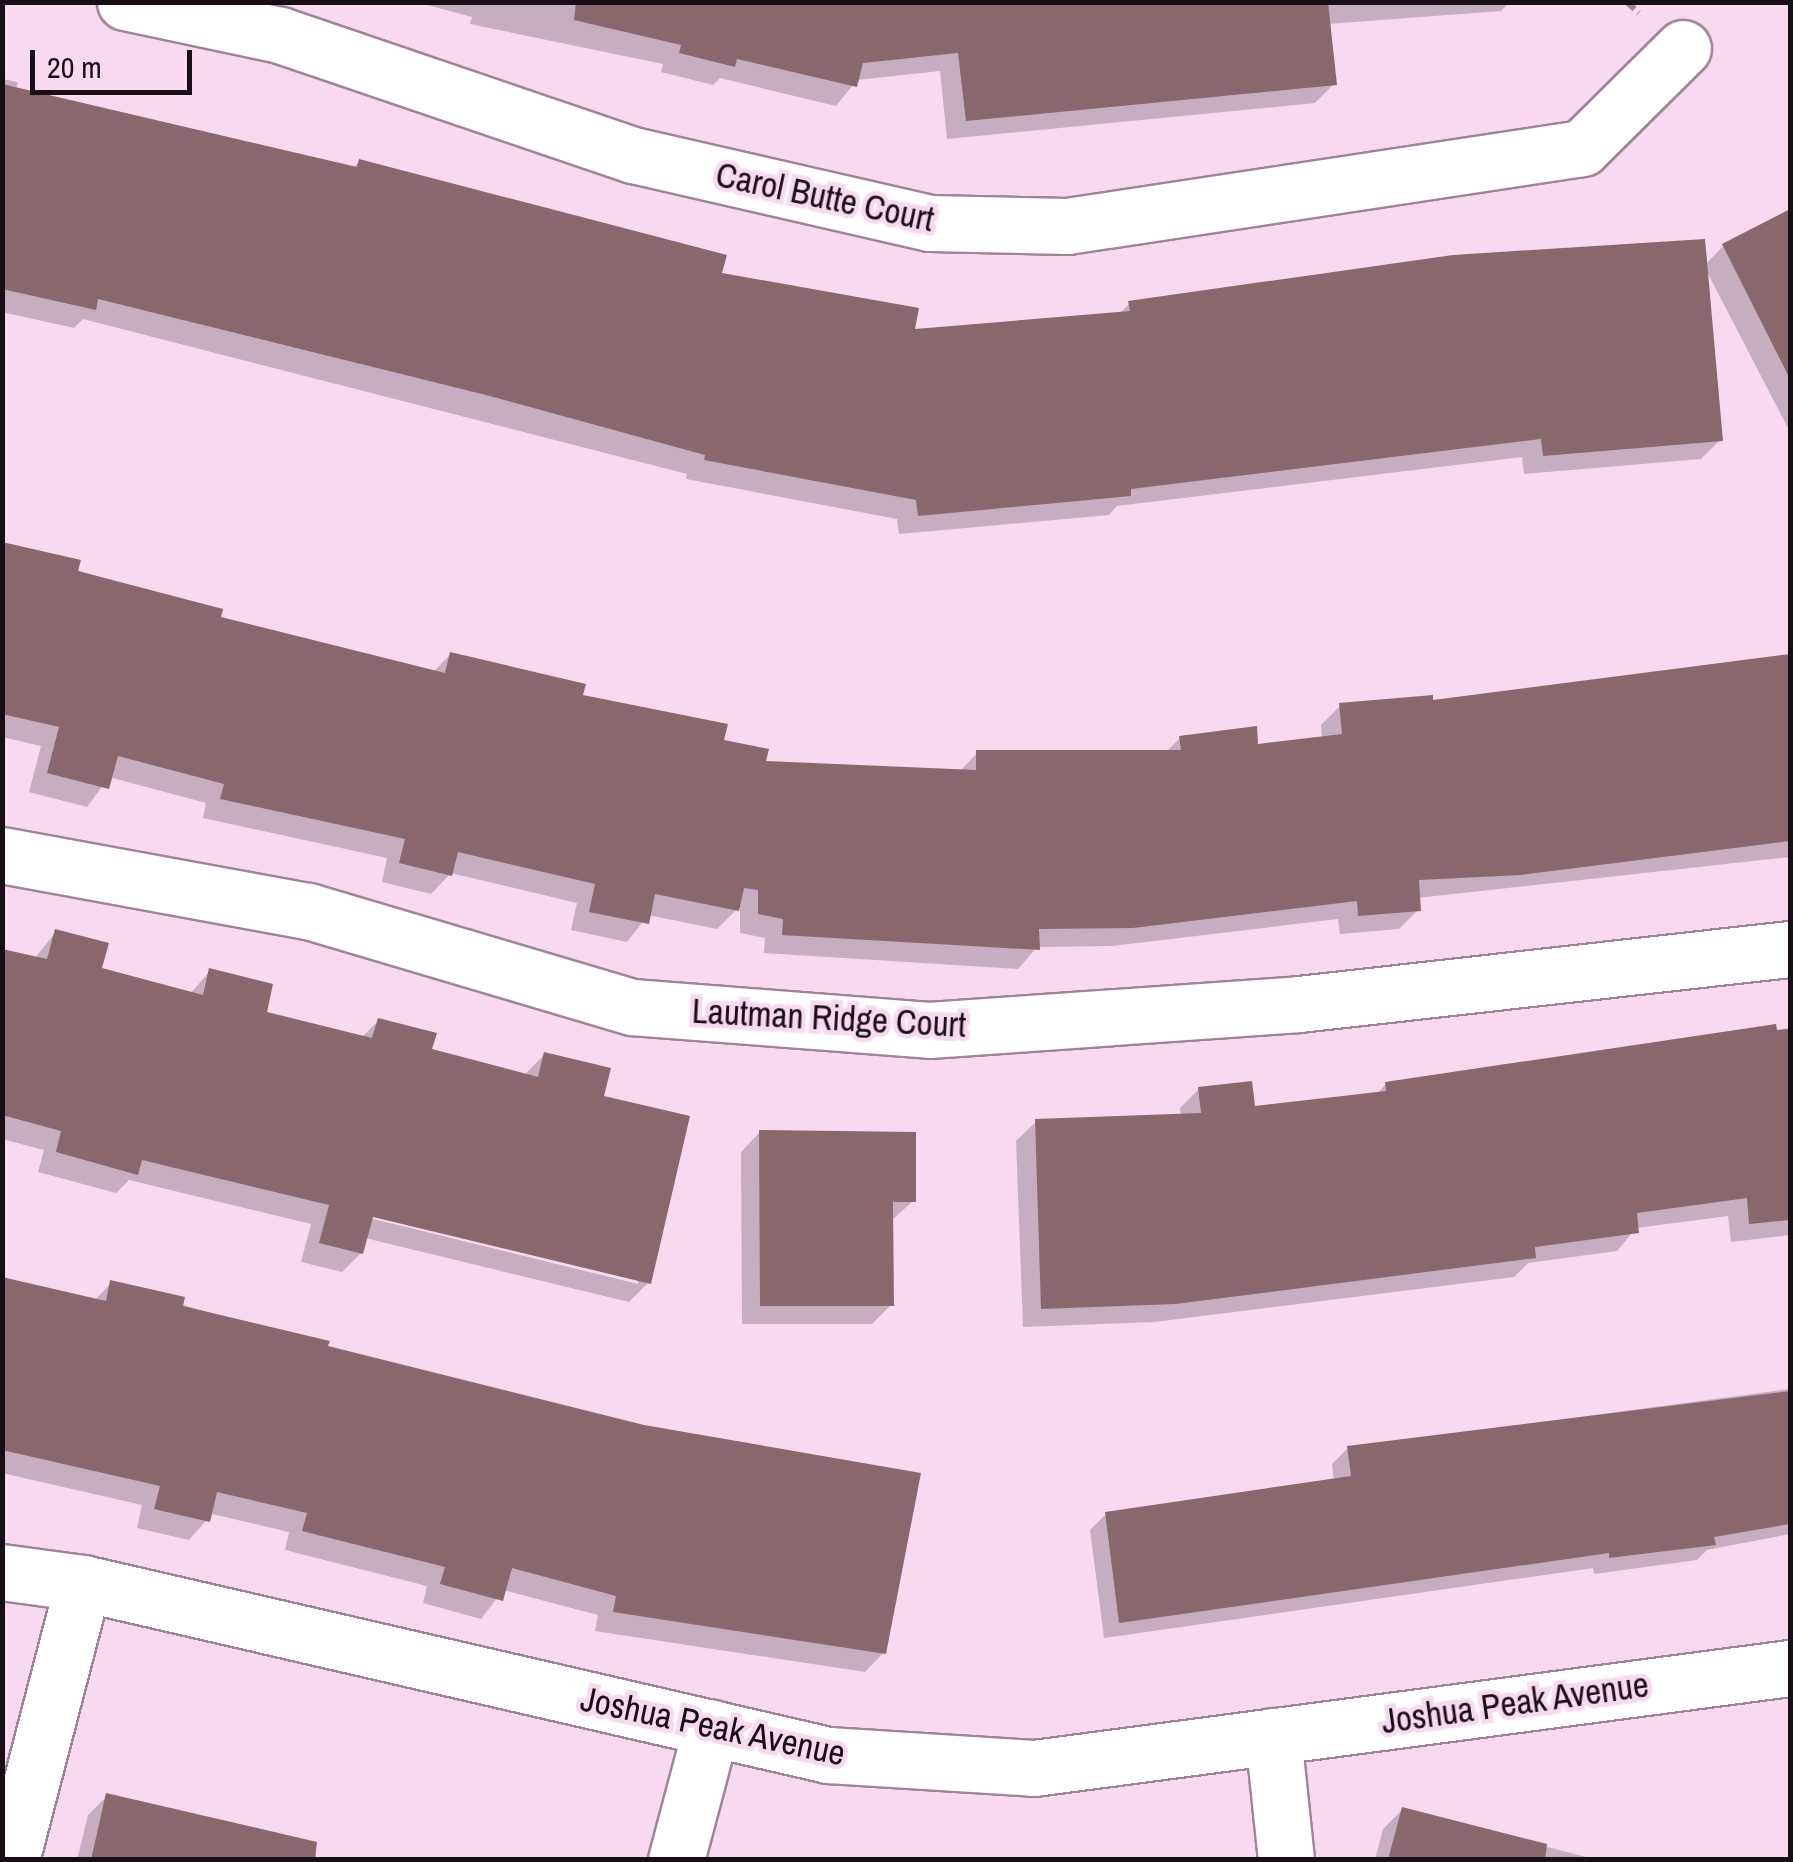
<!DOCTYPE html>
<html>
<head>
<meta charset="utf-8">
<style>
  body { margin:0 }
  #map { position:relative; width:1793px; height:1862px; overflow:hidden; background:#f8d9f0; font-family:"Archivo Narrow",sans-serif }
  div>[style] { position:absolute }
  .shadow>* { inset:0; background:#0003 }
  .building>* { inset:0; background:#8a676d }
  .path>* { height:6px; margin-top:-3px; transform-origin:0; background:repeating-linear-gradient(90deg,#9b8595 0 10px,transparent 0 15px) }
  .roads { filter:drop-shadow(2px 0 #9f8399) drop-shadow(-2px 0 #9f8399) drop-shadow(0 2px #9f8399) drop-shadow(0 -2px #9f8399) }
  .street>* { height:55px; margin:-27.5px; padding:0 27.5px; transform-origin:27.5px; border-radius:27.5px; background:#fff }
  span { translate:-50% -50%; white-space:nowrap; text-align:center; line-height:1.15; -webkit-text-stroke:9px #f8d9f0; paint-order:stroke }
  .street-label { font-size:35px; color:#180e16 }
  .frame { position:absolute; inset:0; border:5px solid #180e16; pointer-events:none }
  .scale { position:absolute; left:30px; top:50px; width:162px; height:45px; box-sizing:border-box; border:5px solid #180e16; border-top:0; padding-left:12px; font-size:30px; line-height:35px; white-space:nowrap; color:#180e16; -webkit-text-stroke:8px #f8d9f0; paint-order:stroke }
</style>
</head>
<body>
<div id="map">
  <div class="shadow">
    <i style="clip-path:polygon(416px 2px,1510px 2px,1501px 11px,1328px 24px,1334px 84px,1315px 103px,947px 139px,940px 71px,857px 80px,836px 106px,720px 78px,713px 85px,661px 72px,663px 64px,470px 24px,472px 17px)"></i>
    <i style="clip-path:polygon(2px 79px,18px 82px,16px 90px,353px 168px,359px 162px,912px 332px,1119px 314px,1130px 303px,1705px 265px,1723px 246px,1790px 214px,1790px 432px,1705px 268px,1720px 440px,1701px 459px,1524px 474px,1522px 457px,1117px 506px,1109px 515px,899px 534px,897px 519px,686px 479px,687px 474px,83px 319px,74px 328px,2px 312px)"></i>
    <i style="clip-path:polygon(2px 544px,218px 619px,433px 672px,451px 654px,721px 742px,763px 764px,959px 772px,977px 753px,1166px 752px,1180px 738px,1256px 746px,1322px 739px,1321px 725px,1340px 706px,1431px 703px,1790px 656px,1790px 857px,1417px 898px,1418px 910px,1399px 929px,1340px 934px,1338px 919px,1112px 946px,1037px 947px,1018px 969px,764px 953px,765px 938px,740px 933px,740px 906px,717px 929px,648px 915px,627px 942px,571px 930px,577px 903px,451px 873px,431px 894px,382px 882px,387px 858px,203px 818px,206px 803px,109px 777px,87px 807px,29px 792px,41px 746px,2px 737px)"></i>
    <i style="clip-path:polygon(evenodd,56px 932px,99px 969px,190px 994px,210px 971px,264px 1013px,361px 1038px,378px 1021px,429px 1051px,524px 1075px,544px 1055px,601px 1098px,648px 1283px,629px 1302px,365px 1238px,361px 1253px,342px 1272px,301px 1262px,311px 1224px,129px 1180px,116px 1193px,38px 1172px,44px 1150px,2px 1139px,2px 951px,34px 959px,56px 932px,362px 1211px,638px 1278px,638px 1284px,361px 1216px,362px 1211px)"></i>
    <i style="clip-path:polygon(1790px 1028px,1790px 1235px,1731px 1242px,1728px 1216px,1636px 1228px,1617px 1251px,1528px 1263px,1514px 1277px,1154px 1322px,1023px 1327px,1016px 1141px,1036px 1122px,1181px 1117px,1180px 1108px,1199px 1089px,1253px 1108px,1376px 1095px,1386px 1084px)"></i>
    <i style="clip-path:polygon(760px 1132px,913px 1201px,891px 1221px,891px 1305px,872px 1324px,742px 1324px,741px 1152px)"></i>
    <i style="clip-path:polygon(2px 1279px,94px 1301px,111px 1283px,325px 1348px,884px 1652px,865px 1672px,595px 1631px,598px 1615px,503px 1590px,481px 1619px,423px 1603px,427px 1586px,285px 1550px,289px 1532px,212px 1514px,189px 1540px,137px 1528px,142px 1505px,2px 1473px)"></i>
    <i style="clip-path:polygon(1790px 1389px,1790px 1534px,1707px 1550px,1697px 1560px,1594px 1574px,1593px 1568px,1104px 1638px,1090px 1530px,1106px 1514px,1334px 1481px,1332px 1464px,1348px 1448px)"></i>
    <i style="clip-path:polygon(107px 1796px,263px 1860px,77px 1860px,88px 1815px)"></i>
    <i style="clip-path:polygon(1402px 1810px,1598px 1860px,1375px 1860px,1383px 1829px)"></i>
  </div>
  <div class="building">
    <i style="clip-path:polygon(576px 2px,1328px 2px,1337px 85px,966px 121px,958px 53px,863px 63px,857px 87px,737px 59px,735px 67px,679px 53px,681px 45px,574px 20px)"></i>
    <i style="clip-path:polygon(2px 84px,357px 167px,359px 159px,727px 255px,722px 273px,919px 308px,915px 329px,1130px 311px,1128px 301px,1453px 255px,1705px 239px,1723px 441px,1543px 456px,1541px 439px,1131px 489px,1131px 496px,918px 516px,916px 500px,704px 460px,705px 455px,486px 395px,98px 299px,96px 310px,2px 289px)"></i>
    <i style="clip-path:polygon(1790px 209px,1790px 379px,1722px 244px)"></i>
    <i style="clip-path:polygon(2px 542px,81px 560px,78px 571px,223px 609px,221px 617px,445px 673px,450px 652px,586px 684px,583px 695px,728px 724px,724px 740px,769px 749px,766px 761px,976px 770px,976px 750px,1181px 750px,1179px 736px,1257px 726px,1258px 744px,1342px 734px,1339px 703px,1433px 695px,1433px 700px,1790px 654px,1790px 841px,1521px 875px,1419px 880px,1421px 911px,1358px 916px,1357px 901px,1133px 928px,1039px 929px,1040px 950px,782px 935px,783px 919px,758px 914px,758px 890px,744px 888px,739px 911px,655px 894px,649px 924px,589px 912px,595px 884px,458px 852px,452px 876px,399px 863px,405px 839px,220px 799px,224px 784px,118px 756px,109px 789px,47px 773px,59px 727px,2px 714px)"></i>
    <i style="clip-path:polygon(55px 929px,109px 943px,102px 968px,203px 995px,209px 968px,273px 984px,267px 1012px,372px 1038px,378px 1018px,437px 1033px,432px 1049px,538px 1077px,544px 1052px,611px 1068px,604px 1096px,690px 1116px,651px 1284px,373px 1217px,363px 1254px,319px 1243px,329px 1205px,142px 1160px,138px 1175px,56px 1152px,61px 1131px,2px 1115px,2px 949px,47px 959px)"></i>
    <i style="clip-path:polygon(1776px 1024px,1777px 1030px,1790px 1029px,1790px 1220px,1749px 1224px,1747px 1198px,1637px 1213px,1639px 1233px,1535px 1247px,1536px 1258px,1175px 1304px,1041px 1309px,1035px 1119px,1201px 1113px,1198px 1087px,1252px 1081px,1255px 1106px,1386px 1091px,1385px 1082px)"></i>
    <i style="clip-path:polygon(759px 1130px,916px 1132px,916px 1202px,893px 1202px,894px 1306px,760px 1306px)"></i>
    <i style="clip-path:polygon(2px 1277px,106px 1301px,110px 1280px,185px 1297px,183px 1306px,330px 1341px,328px 1346px,644px 1425px,921px 1473px,886px 1654px,613px 1612px,616px 1596px,512px 1568px,503px 1601px,440px 1584px,445px 1567px,302px 1531px,307px 1513px,217px 1492px,210px 1522px,154px 1509px,160px 1486px,2px 1450px)"></i>
    <i style="clip-path:polygon(1790px 1391px,1790px 1524px,1714px 1537px,1716px 1545px,1609px 1558px,1609px 1553px,1119px 1623px,1105px 1512px,1351px 1476px,1347px 1446px)"></i>
    <i style="clip-path:polygon(106px 1793px,317px 1842px,315px 1860px,91px 1860px)"></i>
    <i style="clip-path:polygon(1402px 1807px,1547px 1844px,1545px 1860px,1388px 1860px)"></i>
  </div>
  <div class="path">
    <i style="left:1627px;top:2px;width:16px;rotate:43deg"></i>
  </div>
  <div class="roads">
    <div class="street">
      <i style="left:125px;top:2px;width:158px;rotate:12deg"></i>
      <i style="left:280px;top:35px;width:373px;rotate:18.8deg"></i>
      <i style="left:633px;top:155px;width:305px;rotate:12.9deg"></i>
      <i style="left:930px;top:223px;width:137px;rotate:1.3deg"></i>
      <i style="left:1067px;top:226px;width:521px;rotate:-8.61deg"></i>
      <i style="left:1582px;top:148px;width:142px;rotate:-44.7deg"></i>
      <i style="left:2px;top:855px;width:311px;rotate:10.4deg"></i>
      <i style="left:308px;top:911px;width:338px;rotate:16.5deg"></i>
      <i style="left:632px;top:1007px;width:298px;rotate:4.4deg"></i>
      <i style="left:929px;top:1030px;width:371px;rotate:-4deg"></i>
      <i style="left:1299px;top:1004px;width:494px;rotate:-6.4deg"></i>
      <i style="left:2px;top:1572px;width:82px;rotate:7.7deg"></i>
      <i style="left:83px;top:1583px;width:765px;rotate:13deg"></i>
      <i style="left:828px;top:1755px;width:206px;rotate:3.6deg"></i>
      <i style="left:1034px;top:1768px;width:763px;rotate:-7.54deg"></i>
      <i style="left:1273px;top:1736px;width:125px;rotate:84deg"></i>
      <i style="left:11px;top:1860px;width:286px;rotate:-75.4deg"></i>
      <i style="left:676px;top:1860px;width:137px;rotate:-75.1deg"></i>
    </div>
  </div>
  <div class="street-label">
    <span style="left:825px;top:197px;rotate:12deg">Carol Butte Court</span>
    <span style="left:829px;top:1018px;rotate:3deg">Lautman Ridge Court</span>
    <span style="left:1515px;top:1703px;rotate:-8deg">Joshua Peak Avenue</span>
    <span style="left:713px;top:1726px;rotate:12deg">Joshua Peak Avenue</span>
  </div>
  <div class="frame"></div>
  <div class="scale">20 m</div>
</div>
</body>
</html>
